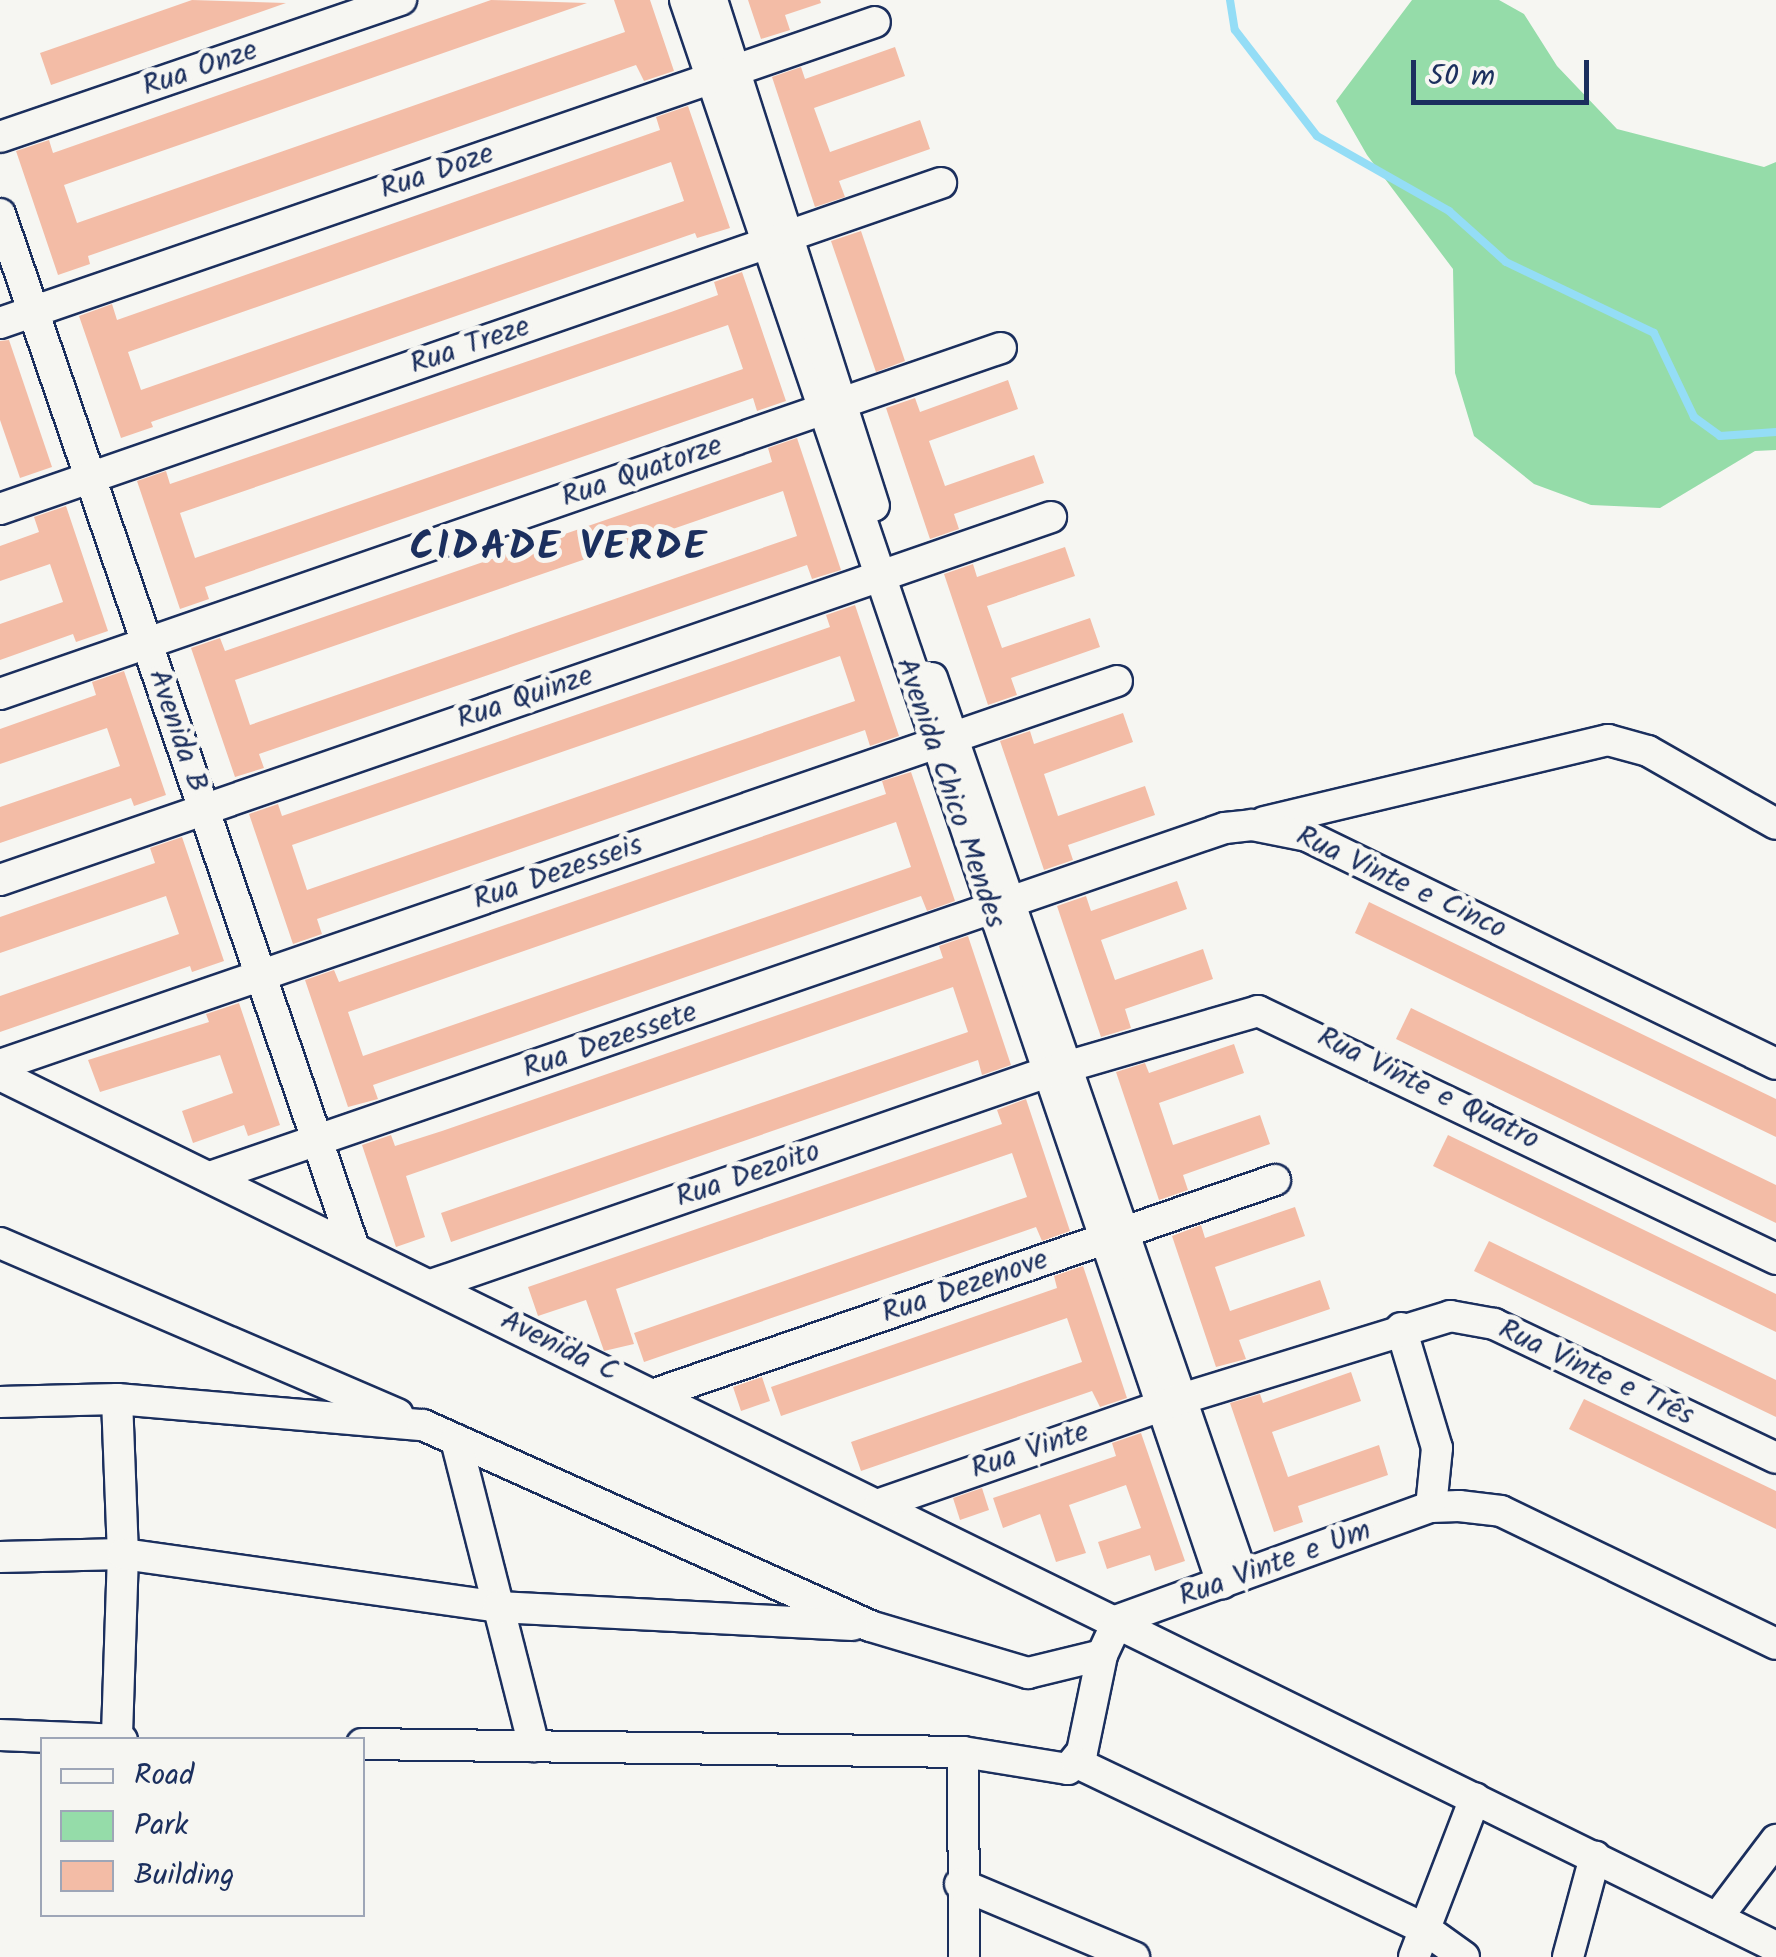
<!DOCTYPE html>
<html>
<head>
<meta charset="utf-8">
<style>
  body { margin:0 }
  #map { position:relative; width:1776px; height:1957px; overflow:hidden; background:#f6f6f2; font-family:Kalam,sans-serif }
  div>[style] { position:absolute }
  .green>* { inset:0; background:#95dca9 }
  .stream>* { height:8px; margin:-4px; padding:0 4px; transform-origin:4px; border-radius:4px; background:#94ddf6 }
  .building>* { inset:0; background:#f3bca6 }
  .roads { filter:drop-shadow(2px 0 #1b2f5e) drop-shadow(-2px 0 #1b2f5e) drop-shadow(0 2px #1b2f5e) drop-shadow(0 -2px #1b2f5e) }
  .minor>* { height:30px; margin:-15px; padding:0 15px; transform-origin:15px; border-radius:15px; background:#f6f6f2 }
  span { translate:-50% -50%; white-space:nowrap; text-align:center; line-height:1.15; -webkit-text-stroke:10px #f6f6f2; paint-order:stroke }
  .street-label { font-size:30px; color:#1b2f5e }
  .district-label { font-size:40px; color:#1b2f5e; font-weight:700; letter-spacing:2.5px }
  .legend { position:absolute; left:40px; top:1737px; width:325px; height:180px; box-sizing:border-box; background:#f6f6f2; border:2px solid #9ea6b7; margin:0; padding:12px 18px; list-style:none; font-size:30px; color:#1b2f5e }
  .legend li { display:flex; align-items:center; gap:20px; height:50px }
  .legend b { width:50px; border:2px solid #9ea6b7 }
  .scale { position:absolute; left:1411px; top:60px; width:178px; height:45px; box-sizing:border-box; border:5px solid #1b2f5e; border-top:0; padding-left:12px; font-size:30px; line-height:35px; white-space:nowrap; color:#1b2f5e; -webkit-text-stroke:8px #f6f6f2; paint-order:stroke }
</style>
</head>
<body>
<div id="map">
  <div class="green">
    <i style="clip-path:polygon(1412px 0,1499px 0,1524px 14px,1557px 66px,1617px 129px,1764px 167px,1776px 162px,1776px 450px,1755px 451px,1660px 508px,1591px 505px,1534px 484px,1474px 436px,1455px 373px,1453px 269px,1367px 155px,1336px 101px)"></i>
  </div>
  <div class="stream">
    <i style="left:1230px;top:0;width:30px;rotate:81deg"></i>
    <i style="left:1235px;top:30px;width:134px;rotate:52.3deg"></i>
    <i style="left:1317px;top:136px;width:152px;rotate:29.6deg"></i>
    <i style="left:1449px;top:211px;width:76px;rotate:41.8deg"></i>
    <i style="left:1506px;top:262px;width:164px;rotate:25.6deg"></i>
    <i style="left:1654px;top:333px;width:93px;rotate:64.5deg"></i>
    <i style="left:1694px;top:417px;width:32px;rotate:36deg"></i>
    <i style="left:1720px;top:436px;width:56px;rotate:-4.1deg"></i>
  </div>
  <div class="building">
    <i style="clip-path:polygon(192px 0,286px 3px,51px 85px,40px 53px)"></i>
    <i style="clip-path:polygon(491px 0,587px 3px,64px 185px,77px 223px,625px 32px,614px 0,650px 0,674px 71px,644px 81px,636px 65px,88px 256px,90px 264px,58px 275px,16px 151px,49px 140px,53px 153px)"></i>
    <i style="clip-path:polygon(748px 0,820px 0,821px 3px,785px 15px,790px 30px,761px 39px)"></i>
    <i style="clip-path:polygon(895px 47px,905px 76px,814px 108px,830px 152px,920px 120px,930px 149px,839px 181px,845px 197px,815px 207px,772px 77px,801px 67px,805px 79px)"></i>
    <i style="clip-path:polygon(evenodd,688px 106px,730px 228px,697px 238px,695px 233px,151px 422px,153px 427px,121px 438px,79px 316px,112px 304px,117px 320px,660px 130px,656px 117px,688px 106px,671px 162px,684px 201px,141px 390px,128px 352px,671px 162px)"></i>
    <i style="clip-path:polygon(861px 231px,905px 361px,876px 372px,831px 241px)"></i>
    <i style="clip-path:polygon(evenodd,742px 272px,786px 401px,757px 411px,753px 398px,205px 587px,209px 599px,180px 609px,137px 481px,166px 471px,170px 484px,671px 312px,718px 295px,714px 282px,742px 272px,728px 325px,743px 369px,195px 558px,180px 513px,728px 325px)"></i>
    <i style="clip-path:polygon(9px 340px,52px 467px,20px 478px,0 420px,0 341px)"></i>
    <i style="clip-path:polygon(1008px 380px,1018px 409px,929px 441px,945px 486px,1034px 455px,1044px 483px,954px 514px,959px 529px,930px 539px,886px 408px,915px 398px,920px 412px)"></i>
    <i style="clip-path:polygon(evenodd,797px 438px,841px 570px,812px 579px,807px 565px,259px 754px,264px 768px,235px 777px,191px 648px,220px 638px,225px 651px,620px 515px,772px 462px,768px 448px,797px 438px,783px 491px,797px 536px,250px 725px,235px 680px,783px 491px)"></i>
    <i style="clip-path:polygon(66px 506px,108px 631px,76px 642px,73px 634px,0 660px,0 624px,63px 602px,50px 564px,0 581px,0 546px,39px 532px,34px 517px)"></i>
    <i style="clip-path:polygon(1065px 547px,1075px 576px,987px 606px,1002px 648px,1090px 618px,1100px 647px,1011px 678px,1017px 695px,988px 705px,944px 574px,973px 564px,977px 577px)"></i>
    <i style="clip-path:polygon(evenodd,855px 605px,899px 736px,870px 746px,865px 730px,317px 919px,322px 934px,293px 944px,249px 814px,278px 804px,282px 816px,730px 662px,830px 627px,826px 615px,855px 605px,840px 656px,855px 701px,307px 890px,292px 845px,840px 656px)"></i>
    <i style="clip-path:polygon(124px 671px,166px 795px,134px 806px,131px 798px,0 843px,0 807px,120px 766px,107px 728px,0 764px,0 729px,96px 695px,92px 682px)"></i>
    <i style="clip-path:polygon(1123px 713px,1133px 742px,1044px 774px,1058px 816px,1145px 786px,1155px 815px,1068px 845px,1073px 860px,1044px 870px,1000px 741px,1030px 731px,1034px 744px)"></i>
    <i style="clip-path:polygon(evenodd,911px 772px,955px 901px,927px 911px,921px 896px,877px 911px,373px 1085px,378px 1099px,348px 1107px,305px 980px,334px 970px,339px 982px,886px 794px,882px 781px,911px 772px,896px 822px,911px 867px,363px 1056px,348px 1012px,896px 822px)"></i>
    <i style="clip-path:polygon(182px 837px,224px 961px,192px 972px,190px 966px,0 1032px,0 996px,179px 934px,166px 896px,0 953px,0 917px,155px 863px,150px 848px)"></i>
    <i style="clip-path:polygon(1177px 881px,1187px 909px,1101px 940px,1115px 980px,1203px 949px,1213px 979px,1125px 1009px,1131px 1028px,1101px 1037px,1057px 906px,1086px 896px,1091px 911px)"></i>
    <i style="clip-path:polygon(1369px 902px,1776px 1099px,1776px 1137px,1355px 933px)"></i>
    <i style="clip-path:polygon(968px 936px,1011px 1065px,982px 1075px,978px 1060px,451px 1242px,441px 1213px,968px 1032px,953px 987px,406px 1176px,425px 1237px,396px 1247px,362px 1145px,391px 1135px,395px 1146px,442px 1131px,943px 958px,939px 946px)"></i>
    <i style="clip-path:polygon(239px 1003px,280px 1125px,248px 1136px,244px 1125px,193px 1143px,182px 1111px,233px 1093px,220px 1055px,100px 1092px,88px 1060px,209px 1022px,206px 1014px)"></i>
    <i style="clip-path:polygon(1411px 1008px,1776px 1185px,1776px 1223px,1396px 1039px)"></i>
    <i style="clip-path:polygon(1234px 1044px,1244px 1073px,1159px 1103px,1173px 1145px,1260px 1115px,1270px 1144px,1183px 1175px,1188px 1190px,1159px 1200px,1116px 1072px,1145px 1063px,1149px 1073px)"></i>
    <i style="clip-path:polygon(1026px 1099px,1070px 1231px,1042px 1241px,1036px 1227px,644px 1362px,634px 1333px,1027px 1197px,1012px 1153px,616px 1289px,634px 1344px,604px 1351px,586px 1300px,538px 1316px,528px 1287px,1002px 1124px,997px 1110px)"></i>
    <i style="clip-path:polygon(1448px 1135px,1776px 1294px,1776px 1332px,1433px 1166px)"></i>
    <i style="clip-path:polygon(1295px 1207px,1305px 1236px,1215px 1267px,1230px 1311px,1320px 1280px,1330px 1309px,1239px 1340px,1246px 1359px,1216px 1367px,1172px 1236px,1201px 1225px,1205px 1238px)"></i>
    <i style="clip-path:polygon(1489px 1241px,1776px 1380px,1776px 1417px,1474px 1271px)"></i>
    <i style="clip-path:polygon(1083px 1266px,1127px 1398px,1100px 1407px,1092px 1391px,861px 1471px,851px 1442px,1082px 1362px,1067px 1318px,781px 1416px,771px 1387px,1057px 1288px,1054px 1276px)"></i>
    <i style="clip-path:polygon(1351px 1372px,1361px 1401px,1272px 1432px,1288px 1477px,1379px 1445px,1388px 1475px,1298px 1506px,1303px 1522px,1274px 1532px,1230px 1403px,1260px 1394px,1263px 1403px)"></i>
    <i style="clip-path:polygon(762px 1377px,770px 1401px,741px 1411px,733px 1387px)"></i>
    <i style="clip-path:polygon(1584px 1399px,1776px 1491px,1776px 1529px,1569px 1429px)"></i>
    <i style="clip-path:polygon(1141px 1433px,1185px 1561px,1155px 1571px,1150px 1555px,1107px 1569px,1098px 1542px,1141px 1528px,1126px 1485px,1069px 1505px,1086px 1553px,1056px 1562px,1040px 1514px,1003px 1528px,993px 1498px,1116px 1456px,1112px 1443px)"></i>
    <i style="clip-path:polygon(982px 1488px,989px 1510px,960px 1520px,953px 1498px)"></i>
  </div>
  <div class="roads">
    <div class="minor">
      <i style="left:685px;top:0;width:1672px;rotate:71.26deg"></i>
      <i style="left:712px;top:0;width:531px;rotate:72.25deg"></i>
      <i style="left:0;top:137px;width:424px;rotate:-18.9deg"></i>
      <i style="left:0;top:214px;width:1093px;rotate:71.1deg"></i>
      <i style="left:0;top:323px;width:925px;rotate:-18.98deg"></i>
      <i style="left:0;top:509px;width:996px;rotate:-19.11deg"></i>
      <i style="left:932px;top:678px;width:949px;rotate:70.94deg"></i>
      <i style="left:0;top:694px;width:1059px;rotate:-19.07deg"></i>
      <i style="left:1264px;top:822px;width:354px;rotate:-13.4deg"></i>
      <i style="left:1608px;top:740px;width:41px;rotate:15.4deg"></i>
      <i style="left:1648px;top:751px;width:147px;rotate:29.7deg"></i>
      <i style="left:0;top:880px;width:1112px;rotate:-19.05deg"></i>
      <i style="left:0;top:1065px;width:1181px;rotate:-18.97deg"></i>
      <i style="left:0;top:1075px;width:1979px;rotate:26.15deg"></i>
      <i style="left:210px;top:1177px;width:1073px;rotate:-18.98deg"></i>
      <i style="left:1225px;top:828px;width:27px;rotate:-6deg"></i>
      <i style="left:1252px;top:825px;width:56px;rotate:11.3deg"></i>
      <i style="left:1307px;top:836px;width:521px;rotate:25.93deg"></i>
      <i style="left:0;top:1243px;width:433px;rotate:23.3deg"></i>
      <i style="left:431px;top:1285px;width:650px;rotate:-19.05deg"></i>
      <i style="left:1045px;top:1073px;width:222px;rotate:-16.2deg"></i>
      <i style="left:1258px;top:1011px;width:574px;rotate:25.58deg"></i>
      <i style="left:1401px;top:1328px;width:125px;rotate:73.3deg"></i>
      <i style="left:1437px;top:1448px;width:59px;rotate:95.8deg"></i>
      <i style="left:655px;top:1394px;width:656px;rotate:-19.04deg"></i>
      <i style="left:117px;top:1399px;width:155px;rotate:87.8deg"></i>
      <i style="left:123px;top:1554px;width:185px;rotate:91.9deg"></i>
      <i style="left:0;top:1402px;width:117px;rotate:-1.5deg"></i>
      <i style="left:117px;top:1399px;width:307px;rotate:4.9deg"></i>
      <i style="left:423px;top:1425px;width:490px;rotate:24.2deg"></i>
      <i style="left:870px;top:1626px;width:165px;rotate:16.6deg"></i>
      <i style="left:1028px;top:1673px;width:76px;rotate:-13.7deg"></i>
      <i style="left:1102px;top:1655px;width:38px;rotate:-65deg"></i>
      <i style="left:456px;top:1440px;width:316px;rotate:75.7deg"></i>
      <i style="left:880px;top:1504px;width:319px;rotate:-19.2deg"></i>
      <i style="left:1181px;top:1399px;width:282px;rotate:-17.1deg"></i>
      <i style="left:1450px;top:1316px;width:45px;rotate:10.3deg"></i>
      <i style="left:1494px;top:1324px;width:312px;rotate:25.4deg"></i>
      <i style="left:0;top:1557px;width:123px;rotate:-1.4deg"></i>
      <i style="left:123px;top:1554px;width:379px;rotate:8deg"></i>
      <i style="left:498px;top:1607px;width:355px;rotate:2.9deg"></i>
      <i style="left:1118px;top:1620px;width:333px;rotate:-19.9deg"></i>
      <i style="left:1431px;top:1507px;width:28px;rotate:-2deg"></i>
      <i style="left:1459px;top:1506px;width:42px;rotate:6.8deg"></i>
      <i style="left:1501px;top:1511px;width:305px;rotate:25.8deg"></i>
      <i style="left:0;top:1735px;width:122px;rotate:2.3deg"></i>
      <i style="left:362px;top:1744px;width:601px;rotate:0.76deg"></i>
      <i style="left:963px;top:1752px;width:106px;rotate:9.2deg"></i>
      <i style="left:1068px;top:1769px;width:22px;rotate:-51deg"></i>
      <i style="left:1082px;top:1752px;width:99px;rotate:-78.3deg"></i>
      <i style="left:963px;top:1752px;width:205px;rotate:89.7deg"></i>
      <i style="left:1077px;top:1763px;width:386px;rotate:25.5deg"></i>
      <i style="left:1425px;top:1929px;width:48px;rotate:35.7deg"></i>
      <i style="left:960px;top:1884px;width:189px;rotate:22.8deg"></i>
      <i style="left:1717px;top:1918px;width:98px;rotate:-52.9deg"></i>
      <i style="left:1414px;top:1957px;width:170px;rotate:-69deg"></i>
      <i style="left:1568px;top:1957px;width:104px;rotate:-74.9deg"></i>
    </div>
  </div>
  <div class="street-label">
    <span style="left:200px;top:69px;rotate:-19deg">Rua Onze</span>
    <span style="left:437px;top:172px;rotate:-19deg">Rua Doze</span>
    <span style="left:470px;top:346px;rotate:-19deg">Rua Treze</span>
    <span style="left:642px;top:472px;rotate:-19deg">Rua Quatorze</span>
    <span style="left:525px;top:698px;rotate:-19deg">Rua Quinze</span>
    <span style="left:177px;top:731px;rotate:71deg">Avenida B</span>
    <span style="left:950px;top:793px;rotate:71deg">Avenida Chico Mendes</span>
    <span style="left:558px;top:873px;rotate:-19deg">Rua Dezesseis</span>
    <span style="left:1401px;top:883px;rotate:25deg">Rua Vinte e Cinco</span>
    <span style="left:610px;top:1041px;rotate:-19deg">Rua Dezessete</span>
    <span style="left:1428px;top:1089px;rotate:26deg">Rua Vinte e Quatro</span>
    <span style="left:748px;top:1175px;rotate:-19deg">Rua Dezoito</span>
    <span style="left:965px;top:1287px;rotate:-19deg">Rua Dezenove</span>
    <span style="left:559px;top:1347px;rotate:26deg">Avenida C</span>
    <span style="left:1596px;top:1373px;rotate:25deg">Rua Vinte e Três</span>
    <span style="left:1030px;top:1451px;rotate:-19deg">Rua Vinte</span>
    <span style="left:1275px;top:1564px;rotate:-20deg">Rua Vinte e Um</span>
  </div>
  <div class="district-label">
    <span style="left:559px;top:548px">CIDADE VERDE</span>
  </div>
  <ul class="legend">
  <li><b style="height:12px;background:#f6f6f2"></b>Road</li>
  <li><b style="height:28px;background:#95dca9"></b>Park</li>
  <li><b style="height:28px;background:#f3bca6"></b>Building</li>
  </ul>
  <div class="scale">50 m</div>
</div>
</body>
</html>
